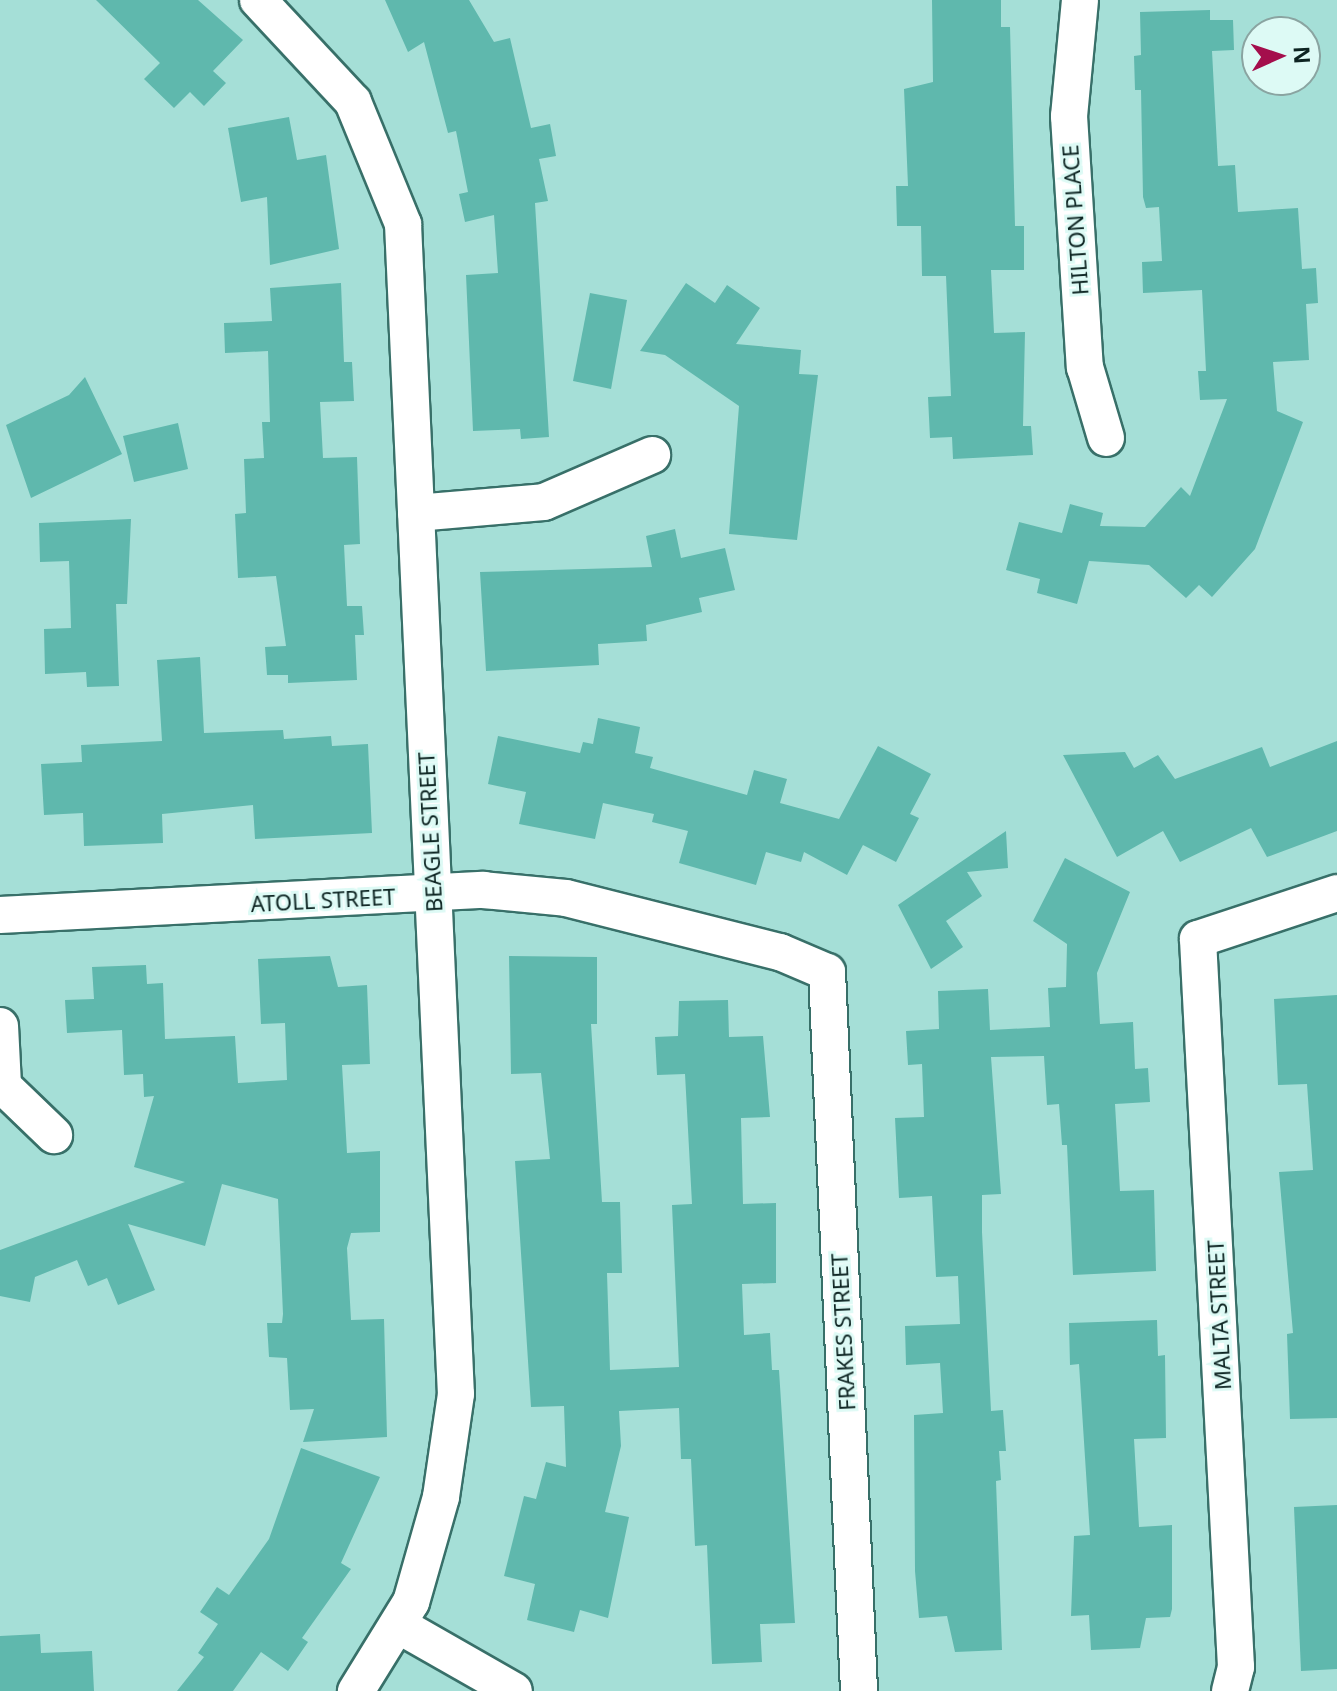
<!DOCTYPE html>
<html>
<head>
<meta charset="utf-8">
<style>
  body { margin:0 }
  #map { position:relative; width:1337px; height:1691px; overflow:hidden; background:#a5dfd7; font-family:"Noto Sans",sans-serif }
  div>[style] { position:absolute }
  .building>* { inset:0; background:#5fb8ad }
  .roads { filter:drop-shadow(2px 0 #387069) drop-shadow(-2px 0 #387069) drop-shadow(0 2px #387069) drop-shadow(0 -2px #387069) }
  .minor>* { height:36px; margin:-18px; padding:0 18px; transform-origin:18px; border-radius:18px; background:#fff }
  span { translate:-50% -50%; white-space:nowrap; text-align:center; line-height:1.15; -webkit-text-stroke:6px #ddfaf5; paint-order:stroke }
  .street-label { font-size:22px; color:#0d2422 }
  .north { position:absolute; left:1241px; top:16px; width:80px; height:80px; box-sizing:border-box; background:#ddfaf5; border:2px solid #8aa4a1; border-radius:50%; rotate:87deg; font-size:22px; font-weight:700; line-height:32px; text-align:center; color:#0d2422 }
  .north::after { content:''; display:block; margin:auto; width:28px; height:36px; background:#a40e4c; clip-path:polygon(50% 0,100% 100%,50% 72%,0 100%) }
</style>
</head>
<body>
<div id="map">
  <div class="building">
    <i style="clip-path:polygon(96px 0,198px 0,243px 40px,213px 71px,226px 83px,204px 106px,190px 92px,174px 108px,144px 79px,160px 63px)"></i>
    <i style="clip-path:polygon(385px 0,469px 0,494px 42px,510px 38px,531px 128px,550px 124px,556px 156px,539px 159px,548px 201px,535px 203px,549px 437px,521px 439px,520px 429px,473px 431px,466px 275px,498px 273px,494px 215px,465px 222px,459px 194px,468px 192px,456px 131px,448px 133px,424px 42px,408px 52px)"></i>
    <i style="clip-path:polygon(932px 0,1001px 0,1001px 27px,1010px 27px,1015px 226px,1024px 226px,1024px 270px,991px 270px,994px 333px,1025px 332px,1023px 426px,1031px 426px,1033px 455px,953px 459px,952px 437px,930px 438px,928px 397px,951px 396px,946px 276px,922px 276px,921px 226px,897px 226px,896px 186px,908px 186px,904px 89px,933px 82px)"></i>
    <i style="clip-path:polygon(1210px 10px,1210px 20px,1233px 20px,1234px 50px,1212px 51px,1218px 166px,1235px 165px,1238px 212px,1298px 208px,1302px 269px,1316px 268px,1318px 303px,1306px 304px,1309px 360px,1273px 362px,1277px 411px,1303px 422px,1255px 549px,1212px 597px,1199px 585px,1186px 598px,1149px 565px,1089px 561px,1077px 604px,1037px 593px,1040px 579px,1006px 570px,1019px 522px,1062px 533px,1070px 504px,1103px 513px,1100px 526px,1145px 527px,1181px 487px,1190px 496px,1227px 399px,1200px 400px,1198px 371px,1206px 371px,1202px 290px,1143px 293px,1142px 262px,1162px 261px,1159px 207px,1146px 208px,1143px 197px,1141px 90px,1135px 90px,1134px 56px,1141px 55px,1140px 12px)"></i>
    <i style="clip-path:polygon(289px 117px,297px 160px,326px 155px,339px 249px,270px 265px,267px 197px,241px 202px,228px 128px)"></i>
    <i style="clip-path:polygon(341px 283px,344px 362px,352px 362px,354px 401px,320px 402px,323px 458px,357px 457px,360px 544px,344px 545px,347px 606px,362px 606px,364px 635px,355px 635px,357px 680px,288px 683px,288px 675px,267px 675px,265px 647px,286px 646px,276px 576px,238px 578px,235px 514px,246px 513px,244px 459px,264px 458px,262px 422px,270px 422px,268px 351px,225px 353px,224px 323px,272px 321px,270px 288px)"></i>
    <i style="clip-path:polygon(686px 283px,715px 303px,727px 285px,760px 308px,736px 344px,801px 350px,799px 374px,818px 375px,797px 540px,729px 534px,739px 406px,665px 355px,640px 351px)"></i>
    <i style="clip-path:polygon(590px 293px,627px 300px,611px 389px,573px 381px)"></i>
    <i style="clip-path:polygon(85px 377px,122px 454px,31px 498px,6px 425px,69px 395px)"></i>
    <i style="clip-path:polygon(178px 423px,188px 469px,134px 482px,123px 436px)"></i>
    <i style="clip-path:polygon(131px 519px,127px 604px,116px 604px,119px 686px,87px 687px,86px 672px,45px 674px,44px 629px,71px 628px,69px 561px,40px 562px,39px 523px)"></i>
    <i style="clip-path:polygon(675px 529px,681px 558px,725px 548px,735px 590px,699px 598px,702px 612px,646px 625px,647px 641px,598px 644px,599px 665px,486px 671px,480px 572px,652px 567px,646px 536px)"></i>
    <i style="clip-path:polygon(200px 657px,204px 733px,283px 730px,284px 739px,331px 736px,332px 746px,368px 744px,372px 833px,255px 839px,253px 805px,162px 814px,163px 843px,84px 846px,83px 813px,44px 815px,41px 764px,82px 762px,81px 745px,162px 741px,157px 660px)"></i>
    <i style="clip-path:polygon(598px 718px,640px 727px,635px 753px,653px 757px,650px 768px,747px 795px,754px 770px,787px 779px,780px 803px,839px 819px,878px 746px,931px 774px,910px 814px,919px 818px,896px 862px,863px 845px,847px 875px,804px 852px,801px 862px,766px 852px,756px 885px,679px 863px,688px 831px,652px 822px,654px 814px,603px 803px,595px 839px,519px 824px,526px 792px,488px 784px,498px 736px,580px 753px,583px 742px,593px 744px)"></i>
    <i style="clip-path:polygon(1337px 741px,1337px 831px,1267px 857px,1251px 828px,1180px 862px,1163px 831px,1117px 857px,1063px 755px,1125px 752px,1134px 768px,1158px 755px,1175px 779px,1262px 747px,1270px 767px)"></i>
    <i style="clip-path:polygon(1006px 831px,1008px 868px,967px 872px,982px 896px,946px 921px,963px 947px,931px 969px,898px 905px)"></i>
    <i style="clip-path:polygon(1065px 858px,1130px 892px,1097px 973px,1100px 1024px,1133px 1022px,1135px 1069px,1148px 1068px,1150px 1102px,1115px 1104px,1120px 1191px,1154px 1190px,1156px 1271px,1073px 1275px,1067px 1145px,1062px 1145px,1059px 1104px,1047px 1105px,1044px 1056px,991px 1057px,1001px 1194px,982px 1195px,982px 1232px,991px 1411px,1003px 1410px,1006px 1451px,999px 1451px,1001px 1480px,996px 1481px,1002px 1650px,955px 1652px,947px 1616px,919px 1618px,915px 1571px,914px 1415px,943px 1413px,940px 1363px,906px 1365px,905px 1326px,960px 1324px,958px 1276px,936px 1277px,932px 1196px,899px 1198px,895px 1118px,924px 1117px,922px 1064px,908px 1065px,906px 1031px,939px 1029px,938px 991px,988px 989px,990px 1030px,1050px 1027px,1048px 988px,1066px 987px,1067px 944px,1033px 921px)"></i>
    <i style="clip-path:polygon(330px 956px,338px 987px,367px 985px,370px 1064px,342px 1065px,347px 1153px,380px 1151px,380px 1232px,351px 1233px,347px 1248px,351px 1320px,384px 1319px,387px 1437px,303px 1442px,314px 1409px,290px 1410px,287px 1358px,269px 1357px,267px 1323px,282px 1323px,283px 1314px,278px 1199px,222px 1184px,205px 1246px,128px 1224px,155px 1290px,118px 1305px,107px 1278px,88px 1286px,77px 1260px,35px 1277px,30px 1302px,0 1296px,0 1250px,185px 1182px,134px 1167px,154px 1096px,144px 1097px,143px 1074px,124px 1075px,122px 1030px,67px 1033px,65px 1000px,94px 999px,92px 967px,146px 965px,147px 984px,163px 983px,165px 1039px,235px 1036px,238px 1083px,287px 1080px,285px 1023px,261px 1024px,258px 959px)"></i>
    <i style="clip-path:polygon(509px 956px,597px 957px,597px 1024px,591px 1024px,602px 1202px,620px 1202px,622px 1273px,607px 1273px,610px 1370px,679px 1367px,672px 1205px,692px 1204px,685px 1074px,657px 1075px,655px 1037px,678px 1036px,679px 1001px,728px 1000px,729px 1037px,763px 1036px,770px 1117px,741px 1118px,743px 1204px,776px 1203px,776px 1283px,742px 1284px,744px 1335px,770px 1333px,772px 1370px,779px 1370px,795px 1623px,760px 1624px,762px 1662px,712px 1664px,707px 1545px,695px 1546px,691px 1459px,681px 1459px,679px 1408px,619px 1411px,621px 1446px,605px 1512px,629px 1517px,608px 1618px,580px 1610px,574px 1632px,527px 1620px,535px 1584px,504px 1576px,524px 1496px,536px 1499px,546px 1462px,566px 1467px,564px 1406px,531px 1407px,515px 1161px,550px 1159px,541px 1073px,511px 1074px)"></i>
    <i style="clip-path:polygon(1337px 995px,1337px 1418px,1290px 1419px,1287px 1334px,1293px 1333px,1279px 1172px,1313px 1170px,1307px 1084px,1278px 1085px,1274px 999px)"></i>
    <i style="clip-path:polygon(1157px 1320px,1158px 1356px,1165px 1355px,1166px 1438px,1134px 1439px,1139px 1527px,1172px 1525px,1172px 1609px,1170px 1617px,1146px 1618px,1140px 1648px,1091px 1650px,1089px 1615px,1071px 1616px,1074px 1536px,1090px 1535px,1079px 1364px,1070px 1365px,1069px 1323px)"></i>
    <i style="clip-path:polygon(301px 1448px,380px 1477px,341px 1563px,351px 1569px,302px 1638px,308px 1642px,288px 1671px,261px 1652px,233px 1691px,177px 1691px,204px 1657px,198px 1653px,218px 1624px,200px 1612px,217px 1587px,229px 1595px,269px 1539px)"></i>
    <i style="clip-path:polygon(1337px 1505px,1337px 1669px,1301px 1671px,1294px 1507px)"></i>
    <i style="clip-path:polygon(40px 1634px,41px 1653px,92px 1651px,94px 1691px,0 1691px,0 1636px)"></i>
  </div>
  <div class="roads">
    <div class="minor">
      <i style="left:258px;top:0;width:139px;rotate:47deg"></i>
      <i style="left:353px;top:102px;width:132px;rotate:67.7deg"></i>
      <i style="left:403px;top:224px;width:1171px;rotate:87.41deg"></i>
      <i style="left:456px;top:1394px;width:104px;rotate:98.3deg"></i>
      <i style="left:441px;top:1497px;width:109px;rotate:105.9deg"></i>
      <i style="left:411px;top:1602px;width:105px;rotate:121.7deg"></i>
      <i style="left:1080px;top:0;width:117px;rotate:95.4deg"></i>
      <i style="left:1069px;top:116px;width:252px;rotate:86.4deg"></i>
      <i style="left:1085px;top:367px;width:74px;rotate:73.5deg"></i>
      <i style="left:416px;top:513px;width:128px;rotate:-4.9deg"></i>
      <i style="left:544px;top:502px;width:118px;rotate:-23.5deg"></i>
      <i style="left:0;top:915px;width:484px;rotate:-3deg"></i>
      <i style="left:483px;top:890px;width:83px;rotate:5.5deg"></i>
      <i style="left:566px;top:898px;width:221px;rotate:14.2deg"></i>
      <i style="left:780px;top:952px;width:51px;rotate:23.1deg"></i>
      <i style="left:827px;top:972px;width:720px;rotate:87.45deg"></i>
      <i style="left:0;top:1026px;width:60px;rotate:87.1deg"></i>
      <i style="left:3px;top:1086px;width:71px;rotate:43.9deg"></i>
      <i style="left:400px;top:1626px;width:131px;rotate:29.7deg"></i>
      <i style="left:1230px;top:1691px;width:25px;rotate:-76deg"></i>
      <i style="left:1236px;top:1667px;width:729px;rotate:-92.99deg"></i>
      <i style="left:1198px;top:939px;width:146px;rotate:-18.3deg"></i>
    </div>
  </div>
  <div class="street-label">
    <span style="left:1075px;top:220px;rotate:-94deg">HILTON PLACE</span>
    <span style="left:430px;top:832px;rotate:-93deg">BEAGLE STREET</span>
    <span style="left:323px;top:900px;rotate:-3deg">ATOLL STREET</span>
    <span style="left:1219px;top:1315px;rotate:-93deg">MALTA STREET</span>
    <span style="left:843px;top:1332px;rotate:-93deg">FRAKES STREET</span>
  </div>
  <div class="north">N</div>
</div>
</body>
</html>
